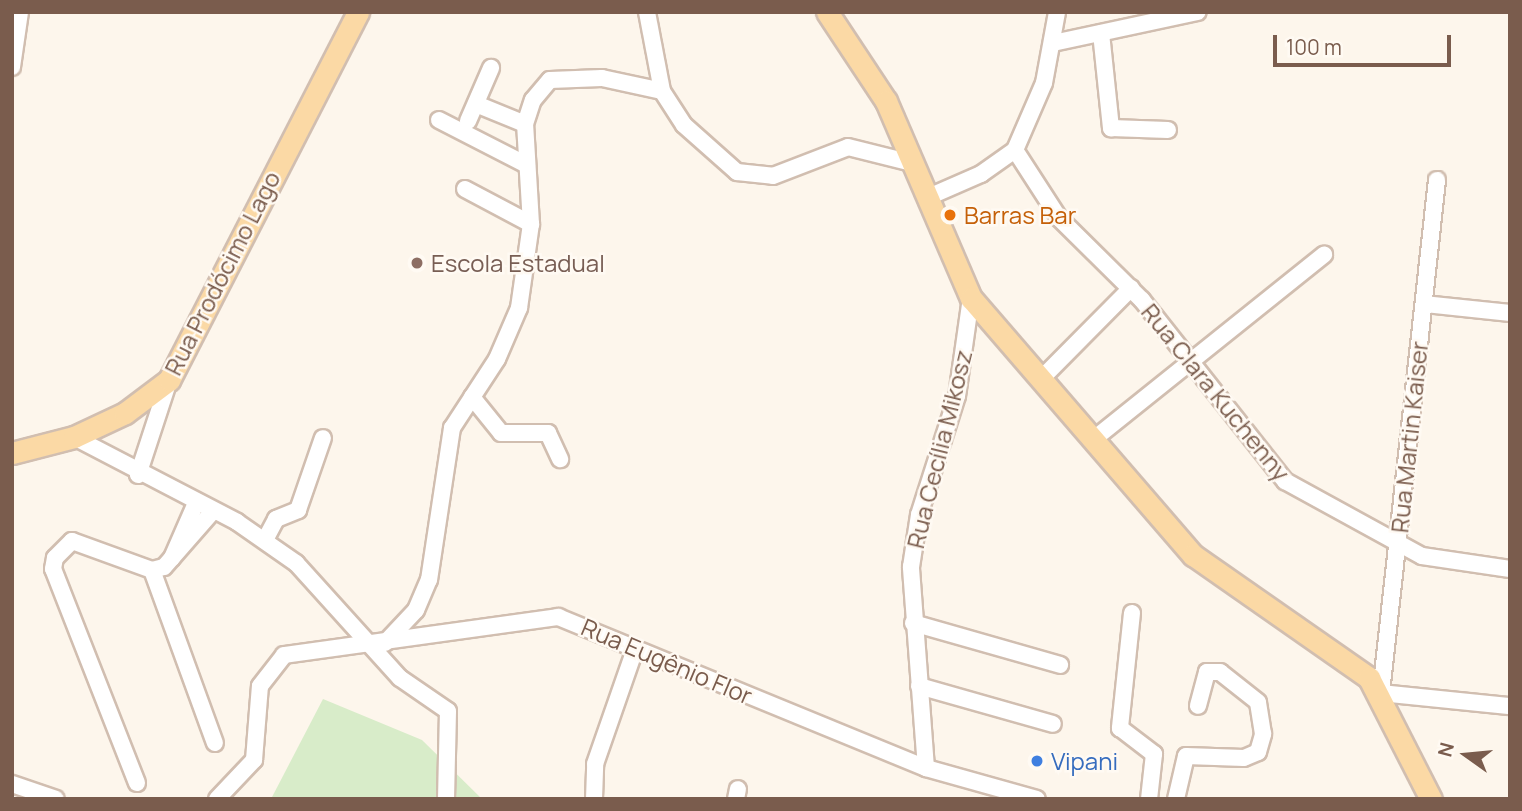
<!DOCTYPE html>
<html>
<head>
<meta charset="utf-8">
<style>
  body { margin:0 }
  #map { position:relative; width:1522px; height:811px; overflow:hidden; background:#fdf6ec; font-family:Manrope,sans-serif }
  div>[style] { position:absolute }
  .green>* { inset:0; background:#d8ecc9 }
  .roads { filter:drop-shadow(2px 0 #d1beb0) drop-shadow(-2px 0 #d1beb0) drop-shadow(0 2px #d1beb0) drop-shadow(0 -2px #d1beb0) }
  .minor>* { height:16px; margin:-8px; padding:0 8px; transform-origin:8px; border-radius:8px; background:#fff }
  .major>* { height:21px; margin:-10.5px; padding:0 10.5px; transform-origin:10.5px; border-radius:10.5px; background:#fbd9a5 }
  .dots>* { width:19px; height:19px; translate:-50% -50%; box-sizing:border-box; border:4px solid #fffaf3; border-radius:50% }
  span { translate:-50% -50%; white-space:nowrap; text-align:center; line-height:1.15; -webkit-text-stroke:5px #fffaf3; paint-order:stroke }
  .food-label { font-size:24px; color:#c56008 }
  .left { translate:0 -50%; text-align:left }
  .education-label { font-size:24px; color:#785e54 }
  .street-label { font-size:24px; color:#7a5c4d }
  .shop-label { font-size:24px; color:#366cbe }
  .frame { position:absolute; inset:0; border:14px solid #7a5c4d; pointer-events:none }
  .north { position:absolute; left:1431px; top:720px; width:70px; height:70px; -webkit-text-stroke:5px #fffaf3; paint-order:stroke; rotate:285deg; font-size:19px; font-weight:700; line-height:28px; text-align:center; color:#7a5c4d }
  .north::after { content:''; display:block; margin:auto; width:24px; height:32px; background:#7a5c4d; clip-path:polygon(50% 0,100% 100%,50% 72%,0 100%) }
  .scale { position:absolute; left:1273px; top:35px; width:178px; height:32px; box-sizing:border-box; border:4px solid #7a5c4d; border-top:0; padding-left:9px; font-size:21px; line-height:24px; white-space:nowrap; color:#7a5c4d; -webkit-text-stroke:5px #fffaf3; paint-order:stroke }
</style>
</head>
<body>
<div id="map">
  <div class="green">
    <i style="clip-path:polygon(323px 699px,422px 740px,482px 799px,271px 799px)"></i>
  </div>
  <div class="roads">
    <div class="minor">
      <i style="left:647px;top:12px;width:80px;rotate:79.2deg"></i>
      <i style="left:1101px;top:33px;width:96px;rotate:84deg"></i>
      <i style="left:1111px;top:128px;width:57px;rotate:2deg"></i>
      <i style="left:1053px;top:43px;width:148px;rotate:-12.1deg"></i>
      <i style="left:12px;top:67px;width:56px;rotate:-81.7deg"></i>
      <i style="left:476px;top:104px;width:53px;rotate:22.2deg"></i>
      <i style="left:439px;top:120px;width:99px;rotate:27.1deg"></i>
      <i style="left:468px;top:121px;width:58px;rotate:-66.5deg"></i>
      <i style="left:1015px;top:150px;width:81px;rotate:57.1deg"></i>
      <i style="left:1059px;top:218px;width:117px;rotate:44.7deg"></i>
      <i style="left:1142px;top:300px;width:231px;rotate:51.7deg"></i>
      <i style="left:1285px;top:481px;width:156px;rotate:28.7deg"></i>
      <i style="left:1422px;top:556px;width:89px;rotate:8.4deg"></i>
      <i style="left:1437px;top:180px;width:516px;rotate:96.23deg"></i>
      <i style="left:1381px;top:693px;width:130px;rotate:5.8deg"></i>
      <i style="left:465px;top:189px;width:75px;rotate:27.9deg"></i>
      <i style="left:926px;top:198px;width:60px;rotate:-23.6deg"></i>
      <i style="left:981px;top:174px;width:42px;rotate:-35.2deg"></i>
      <i style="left:1015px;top:150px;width:73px;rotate:-66.6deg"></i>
      <i style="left:1044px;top:83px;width:72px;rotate:-79.6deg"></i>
      <i style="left:1424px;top:304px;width:86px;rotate:6deg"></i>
      <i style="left:1041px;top:379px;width:128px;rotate:-45.3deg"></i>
      <i style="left:472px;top:397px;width:46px;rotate:51.1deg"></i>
      <i style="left:501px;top:433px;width:47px"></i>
      <i style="left:548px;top:433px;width:29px;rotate:65deg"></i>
      <i style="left:74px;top:437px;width:184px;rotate:27.5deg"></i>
      <i style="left:237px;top:522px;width:72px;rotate:34.8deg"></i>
      <i style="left:296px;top:563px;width:155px;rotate:47.9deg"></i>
      <i style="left:400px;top:678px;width:58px;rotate:34.5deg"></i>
      <i style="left:448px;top:711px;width:88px;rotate:91.3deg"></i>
      <i style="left:1094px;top:439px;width:295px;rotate:-38.7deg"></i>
      <i style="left:138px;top:475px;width:100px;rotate:-71.9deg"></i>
      <i style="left:265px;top:540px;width:24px;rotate:-62deg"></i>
      <i style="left:276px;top:519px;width:24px;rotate:-22deg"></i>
      <i style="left:298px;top:510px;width:76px;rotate:-70.9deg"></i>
      <i style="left:172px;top:558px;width:60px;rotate:-66.4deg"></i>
      <i style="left:152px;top:570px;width:184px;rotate:70deg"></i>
      <i style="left:1132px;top:613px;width:116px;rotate:96deg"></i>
      <i style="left:1120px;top:728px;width:43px;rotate:37.4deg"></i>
      <i style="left:1154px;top:754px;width:45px;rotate:96.3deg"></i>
      <i style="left:913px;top:623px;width:153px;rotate:15.9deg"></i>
      <i style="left:385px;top:643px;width:45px;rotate:-46.8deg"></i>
      <i style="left:416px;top:610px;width:33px;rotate:-67deg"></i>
      <i style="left:429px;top:580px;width:154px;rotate:-81.4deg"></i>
      <i style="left:452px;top:428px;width:82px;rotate:-56.9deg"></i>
      <i style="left:497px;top:359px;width:56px;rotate:-66.7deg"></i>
      <i style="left:519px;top:308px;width:85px;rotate:-81.9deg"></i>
      <i style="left:531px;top:224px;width:100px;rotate:-93.4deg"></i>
      <i style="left:525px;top:124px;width:25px;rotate:-72deg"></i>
      <i style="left:533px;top:100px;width:26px;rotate:-50deg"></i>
      <i style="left:550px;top:80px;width:52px;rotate:-2.2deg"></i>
      <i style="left:602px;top:78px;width:61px;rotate:12.2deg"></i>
      <i style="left:662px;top:91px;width:40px;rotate:57.1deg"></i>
      <i style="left:684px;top:125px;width:71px;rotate:41.6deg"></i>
      <i style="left:737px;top:172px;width:36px;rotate:6deg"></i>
      <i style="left:773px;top:176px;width:80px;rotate:-21.1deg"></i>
      <i style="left:848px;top:147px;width:66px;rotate:14deg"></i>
      <i style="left:919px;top:686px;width:139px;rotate:15.8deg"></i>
      <i style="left:926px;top:768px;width:202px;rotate:-94.3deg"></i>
      <i style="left:911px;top:567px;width:53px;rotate:-81.3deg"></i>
      <i style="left:919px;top:515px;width:125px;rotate:-72.3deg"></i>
      <i style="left:957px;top:396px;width:99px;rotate:-81.9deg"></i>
      <i style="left:137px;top:783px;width:230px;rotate:-111.4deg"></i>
      <i style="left:53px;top:569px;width:11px;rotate:-80deg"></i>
      <i style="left:55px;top:558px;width:24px;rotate:-45deg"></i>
      <i style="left:72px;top:541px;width:85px;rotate:19.9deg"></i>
      <i style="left:152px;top:570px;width:12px;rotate:-14deg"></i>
      <i style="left:164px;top:567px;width:74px;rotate:-48.8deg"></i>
      <i style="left:12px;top:784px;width:46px;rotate:18.8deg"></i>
      <i style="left:217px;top:799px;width:54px;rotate:-46.5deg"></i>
      <i style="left:254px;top:760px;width:74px;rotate:-85.4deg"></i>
      <i style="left:260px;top:686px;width:39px;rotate:-52deg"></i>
      <i style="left:284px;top:655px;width:277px;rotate:-7.9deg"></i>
      <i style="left:558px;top:617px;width:398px;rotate:22.3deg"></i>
      <i style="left:926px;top:768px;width:115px;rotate:15.6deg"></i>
      <i style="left:594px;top:799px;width:35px;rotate:-88deg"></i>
      <i style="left:595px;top:764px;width:122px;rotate:-70.8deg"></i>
      <i style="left:736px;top:799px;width:10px;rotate:-79deg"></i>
      <i style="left:1176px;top:799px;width:44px;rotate:-76.9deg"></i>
      <i style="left:1186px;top:756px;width:58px;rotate:2deg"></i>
      <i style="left:1244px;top:758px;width:15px;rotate:-23deg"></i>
      <i style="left:1258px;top:752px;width:19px;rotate:-74deg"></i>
      <i style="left:1263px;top:734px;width:32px;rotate:-99deg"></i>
      <i style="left:1258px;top:702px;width:48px;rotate:-141.7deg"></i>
      <i style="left:1220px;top:672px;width:13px;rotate:180deg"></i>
      <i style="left:1207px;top:672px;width:35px;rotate:105deg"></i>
    </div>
    <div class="major">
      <i style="left:827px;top:12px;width:107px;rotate:56.5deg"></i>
      <i style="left:886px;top:101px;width:215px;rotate:66.7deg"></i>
      <i style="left:971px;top:298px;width:340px;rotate:49.2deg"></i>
      <i style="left:1193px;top:555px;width:215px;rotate:34.9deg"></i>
      <i style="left:1369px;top:678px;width:136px;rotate:62.9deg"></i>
      <i style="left:12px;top:453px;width:64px;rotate:-14.5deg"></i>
      <i style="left:74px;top:437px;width:56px;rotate:-25.2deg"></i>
      <i style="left:125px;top:413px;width:55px;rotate:-36.9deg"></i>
      <i style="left:169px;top:380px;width:414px;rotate:-62.8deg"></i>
    </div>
  </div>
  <div class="dots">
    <i style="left:950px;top:215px;background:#e8710a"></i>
    <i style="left:417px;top:263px;background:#8d6e63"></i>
    <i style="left:1037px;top:761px;background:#3f7fe0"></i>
  </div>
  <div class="food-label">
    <span class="left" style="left:964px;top:215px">Barras Bar</span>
  </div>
  <div class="education-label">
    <span class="left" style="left:431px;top:263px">Escola Estadual</span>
  </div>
  <div class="street-label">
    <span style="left:222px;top:273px;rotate:-63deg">Rua Prodócimo Lago</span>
    <span style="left:1216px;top:392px;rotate:51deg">Rua Clara Kuchenny</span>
    <span style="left:1409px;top:437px;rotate:-84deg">Rua Martin Kaiser</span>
    <span style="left:939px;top:449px;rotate:-76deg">Rua Cecília Mikosz</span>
    <span style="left:667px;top:661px;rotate:23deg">Rua Eugênio Flor</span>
  </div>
  <div class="shop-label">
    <span class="left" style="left:1051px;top:761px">Vipani</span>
  </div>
  <div class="frame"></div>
  <div class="north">N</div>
  <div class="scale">100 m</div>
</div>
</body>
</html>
